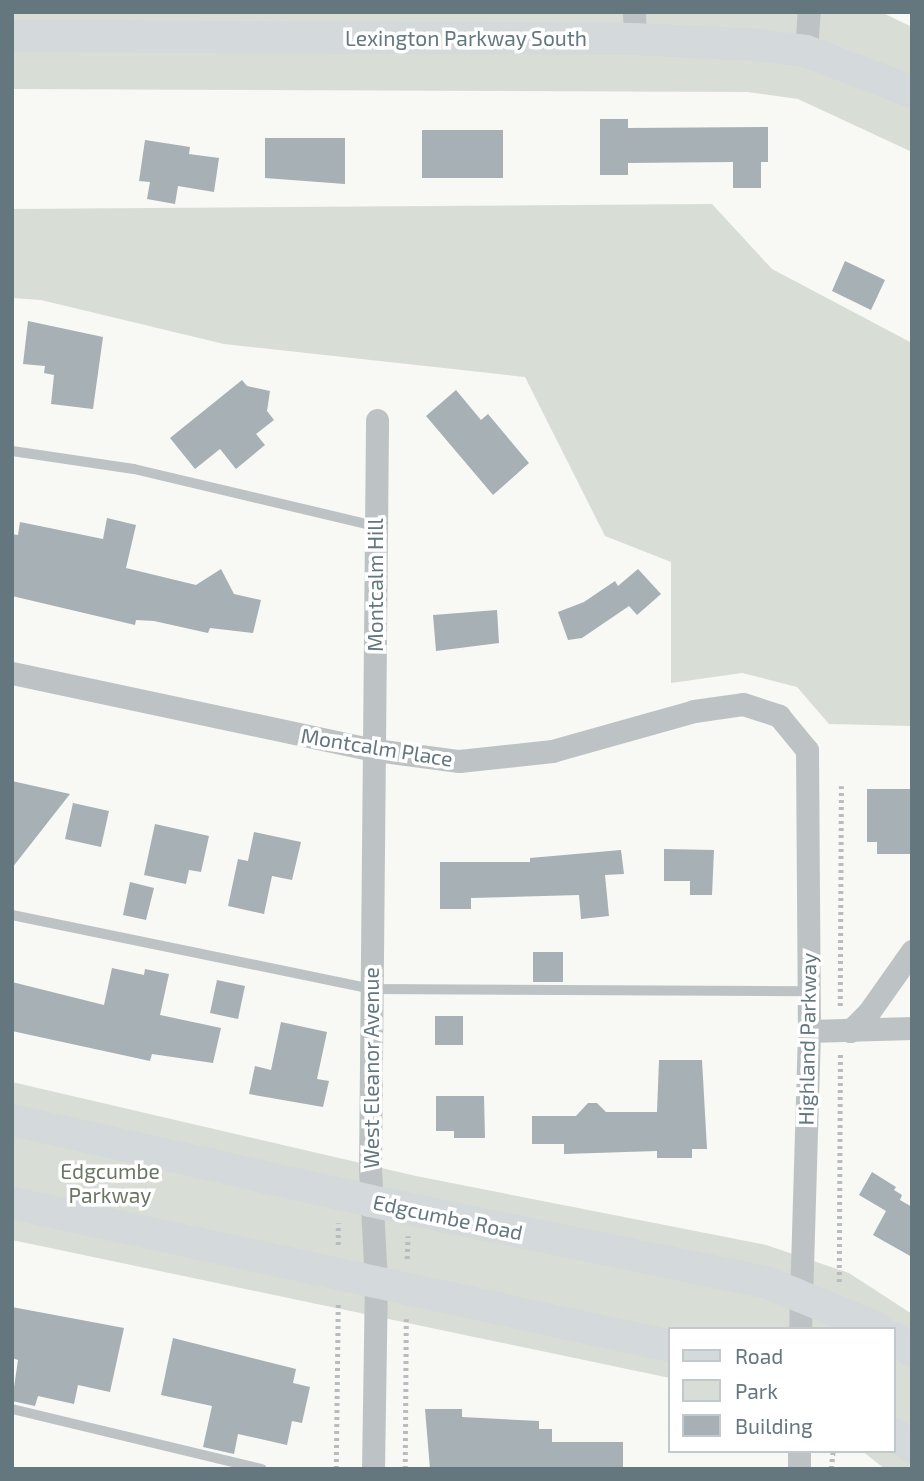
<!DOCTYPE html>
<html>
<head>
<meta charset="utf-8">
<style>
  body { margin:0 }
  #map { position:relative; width:924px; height:1481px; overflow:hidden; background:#f8f8f5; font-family:"Exo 2",sans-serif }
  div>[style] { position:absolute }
  .green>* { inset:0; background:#d8ddd5 }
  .building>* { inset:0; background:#a6b0b5 }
  .path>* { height:4.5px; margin-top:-2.25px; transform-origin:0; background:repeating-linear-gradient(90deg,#b8bcbe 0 3.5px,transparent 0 7px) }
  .lane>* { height:10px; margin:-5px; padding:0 5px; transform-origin:5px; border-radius:5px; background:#bdc3c5 }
  .street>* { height:23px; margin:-11.5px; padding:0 11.5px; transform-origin:11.5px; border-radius:11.5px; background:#bdc3c5 }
  .secondary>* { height:32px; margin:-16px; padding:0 16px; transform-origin:16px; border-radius:16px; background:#d4d9db }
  span { translate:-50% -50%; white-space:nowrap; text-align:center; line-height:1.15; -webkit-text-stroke:7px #fff; paint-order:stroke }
  .street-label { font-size:21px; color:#64777f }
  .park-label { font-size:21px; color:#697763 }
  .frame { position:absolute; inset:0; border:14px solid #64777f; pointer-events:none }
  .legend { position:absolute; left:668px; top:1327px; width:228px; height:126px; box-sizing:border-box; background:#fff; border:2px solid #c1c9cc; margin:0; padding:9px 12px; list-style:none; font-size:21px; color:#64777f }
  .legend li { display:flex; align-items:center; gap:14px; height:35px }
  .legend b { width:35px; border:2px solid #c1c9cc }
</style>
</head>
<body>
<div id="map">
  <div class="green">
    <i style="clip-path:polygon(12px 12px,881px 12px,912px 27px,912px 152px,798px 99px,748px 92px,12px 89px)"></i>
    <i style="clip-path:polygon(712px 204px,772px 269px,912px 343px,912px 726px,829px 724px,797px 687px,742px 673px,671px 683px,671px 562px,605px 536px,525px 377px,224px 344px,41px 300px,12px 298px,12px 209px)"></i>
    <i style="clip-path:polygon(12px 1082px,416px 1176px,766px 1245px,849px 1273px,912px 1314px,912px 1469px,885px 1469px,862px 1451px,894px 1451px,894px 1329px,670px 1329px,670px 1378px,12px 1240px)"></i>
  </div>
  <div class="building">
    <i style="clip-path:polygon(600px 119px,628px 119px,628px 128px,768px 127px,768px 162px,761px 162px,761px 188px,733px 188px,733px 162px,628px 163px,628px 175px,600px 175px)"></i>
    <i style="clip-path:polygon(422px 130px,503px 130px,503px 178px,422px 178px)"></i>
    <i style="clip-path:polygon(265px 138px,345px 138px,345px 184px,265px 178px)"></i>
    <i style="clip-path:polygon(145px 140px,190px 147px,189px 154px,219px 158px,214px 192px,178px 186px,175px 204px,147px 199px,150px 182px,139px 181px)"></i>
    <i style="clip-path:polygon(845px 261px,885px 280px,871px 310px,832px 291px)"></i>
    <i style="clip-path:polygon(28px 321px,103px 337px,93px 409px,51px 404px,54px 375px,44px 373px,45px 366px,23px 364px)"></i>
    <i style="clip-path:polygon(242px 380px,247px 386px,270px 391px,267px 411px,274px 420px,256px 434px,265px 445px,236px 469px,220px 449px,195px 469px,170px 438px)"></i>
    <i style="clip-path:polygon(456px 390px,481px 420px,488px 414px,529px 463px,493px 495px,426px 416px)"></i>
    <i style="clip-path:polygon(107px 518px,136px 525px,126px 568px,196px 585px,221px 569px,234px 594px,261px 600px,253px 633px,210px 628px,208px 633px,154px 621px,136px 620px,135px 625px,12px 596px,12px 534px,18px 535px,20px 522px,103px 539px)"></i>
    <i style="clip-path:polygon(638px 569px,661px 594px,637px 615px,629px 606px,582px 638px,568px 640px,558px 612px,584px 602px,615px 581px,618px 586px)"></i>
    <i style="clip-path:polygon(497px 610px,499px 643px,436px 651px,433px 615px)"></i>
    <i style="clip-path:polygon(12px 781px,70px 794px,12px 868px)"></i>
    <i style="clip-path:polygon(867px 789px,912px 789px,912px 854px,877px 854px,877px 842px,867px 842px)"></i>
    <i style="clip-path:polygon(73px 803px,109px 811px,101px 847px,65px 839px)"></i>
    <i style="clip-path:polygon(155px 824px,209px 836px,201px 872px,189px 870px,186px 884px,144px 875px)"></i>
    <i style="clip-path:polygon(254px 832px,301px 842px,292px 880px,272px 876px,264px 914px,228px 906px,238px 859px,248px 861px)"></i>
    <i style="clip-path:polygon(664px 849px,714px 850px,712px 895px,690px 895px,690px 881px,664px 881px)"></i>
    <i style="clip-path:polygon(621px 850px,624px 874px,605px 875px,609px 916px,581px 919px,579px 895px,471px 898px,471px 909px,440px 909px,440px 862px,530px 862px,530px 858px)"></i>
    <i style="clip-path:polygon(130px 882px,154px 888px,146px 920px,123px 915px)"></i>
    <i style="clip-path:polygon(533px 952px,563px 952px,563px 982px,533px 982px)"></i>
    <i style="clip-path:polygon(112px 968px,144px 975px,145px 969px,169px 974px,160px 1015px,221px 1028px,213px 1063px,152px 1054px,150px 1061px,12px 1031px,12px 982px,104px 1005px)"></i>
    <i style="clip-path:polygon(217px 980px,245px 986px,238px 1019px,210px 1013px)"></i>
    <i style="clip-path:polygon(435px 1016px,463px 1016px,463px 1045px,435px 1045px)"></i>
    <i style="clip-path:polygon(281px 1022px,327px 1032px,317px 1079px,329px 1081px,323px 1107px,249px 1094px,255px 1066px,271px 1070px)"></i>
    <i style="clip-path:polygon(659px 1060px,702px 1060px,707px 1149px,692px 1149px,692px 1158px,657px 1158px,657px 1151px,564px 1154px,564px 1144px,532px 1144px,532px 1116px,576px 1116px,588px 1103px,597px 1103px,606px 1112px,657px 1112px)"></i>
    <i style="clip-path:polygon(436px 1096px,484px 1096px,485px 1138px,454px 1138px,454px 1131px,436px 1131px)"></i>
    <i style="clip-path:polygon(872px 1172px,896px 1187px,894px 1190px,902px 1195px,900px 1200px,912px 1207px,912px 1257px,873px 1235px,886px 1211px,859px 1195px)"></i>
    <i style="clip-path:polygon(12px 1307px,124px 1328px,110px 1392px,78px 1385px,74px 1404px,38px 1396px,35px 1406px,12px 1401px,18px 1360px,12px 1358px)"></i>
    <i style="clip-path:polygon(173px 1338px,296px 1369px,293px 1383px,310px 1387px,302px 1423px,292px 1421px,287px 1445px,238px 1434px,234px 1454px,203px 1447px,212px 1406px,161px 1395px)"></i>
    <i style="clip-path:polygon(425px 1409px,462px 1409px,462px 1417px,539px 1421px,539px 1429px,552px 1429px,552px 1442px,623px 1442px,623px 1469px,430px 1469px)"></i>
  </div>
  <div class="path">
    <i style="left:840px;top:1006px;width:220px;rotate:-89.7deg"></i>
    <i style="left:338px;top:1245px;width:22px;rotate:-90deg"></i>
    <i style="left:407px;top:1259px;width:23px;rotate:-88deg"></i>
    <i style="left:839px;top:1282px;width:229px;rotate:-89.7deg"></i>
    <i style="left:336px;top:1469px;width:167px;rotate:-89.3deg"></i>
    <i style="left:405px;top:1469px;width:150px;rotate:-89.6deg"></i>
    <i style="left:831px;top:1469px;width:18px;rotate:-84deg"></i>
  </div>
  <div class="lane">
    <i style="left:12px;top:451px;width:123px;rotate:8.4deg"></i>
    <i style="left:134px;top:469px;width:249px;rotate:13.3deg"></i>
    <i style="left:12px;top:915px;width:367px;rotate:11.6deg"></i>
    <i style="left:371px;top:989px;width:437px;rotate:0.3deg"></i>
    <i style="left:12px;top:1409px;width:257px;rotate:13.5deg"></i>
  </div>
  <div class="street">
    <i style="left:634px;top:12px;width:27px;rotate:88deg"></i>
    <i style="left:806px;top:51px;width:39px;rotate:-86deg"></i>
    <i style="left:12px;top:673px;width:371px;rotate:12deg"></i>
    <i style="left:375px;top:750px;width:85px;rotate:7.5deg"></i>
    <i style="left:459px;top:761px;width:94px;rotate:-6.1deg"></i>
    <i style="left:552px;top:751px;width:148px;rotate:-15.7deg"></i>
    <i style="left:694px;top:711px;width:49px;rotate:-8.1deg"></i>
    <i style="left:743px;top:704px;width:38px;rotate:18deg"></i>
    <i style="left:779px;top:716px;width:44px;rotate:50.5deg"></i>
    <i style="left:807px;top:750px;width:281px;rotate:89.6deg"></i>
    <i style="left:809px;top:1031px;width:298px;rotate:91.7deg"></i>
    <i style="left:809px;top:1031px;width:103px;rotate:-1.7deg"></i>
    <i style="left:850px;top:1031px;width:27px;rotate:-45deg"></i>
    <i style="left:869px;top:1012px;width:75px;rotate:-54.8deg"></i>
    <i style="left:373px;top:1469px;width:186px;rotate:-89.1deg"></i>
    <i style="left:376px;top:1283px;width:114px;rotate:-93deg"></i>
    <i style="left:370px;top:1169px;width:749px;rotate:-89.46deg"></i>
    <i style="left:799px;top:1469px;width:18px;rotate:-90deg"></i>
  </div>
  <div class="secondary">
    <i style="left:12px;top:36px;width:623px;rotate:0.28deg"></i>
    <i style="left:635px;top:39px;width:122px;rotate:2.8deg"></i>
    <i style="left:757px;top:45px;width:49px;rotate:7deg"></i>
    <i style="left:806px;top:51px;width:114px;rotate:21.1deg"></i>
    <i style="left:12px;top:1120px;width:367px;rotate:12.7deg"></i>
    <i style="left:370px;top:1201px;width:404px;rotate:11.6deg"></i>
    <i style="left:766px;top:1282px;width:122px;rotate:22.6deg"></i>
    <i style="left:12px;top:1203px;width:673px;rotate:12.26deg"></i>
    <i style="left:894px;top:1338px;width:22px;rotate:36deg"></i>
    <i style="left:894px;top:1434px;width:22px;rotate:36deg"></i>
  </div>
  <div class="street-label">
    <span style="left:466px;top:38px">Lexington Parkway South</span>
    <span style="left:375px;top:585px;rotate:-90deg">Montcalm Hill</span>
    <span style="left:377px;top:747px;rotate:9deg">Montcalm Place</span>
    <span style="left:807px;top:1039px;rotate:-89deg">Highland Parkway</span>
    <span style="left:371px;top:1068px;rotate:-90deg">West Eleanor Avenue</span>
    <span style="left:448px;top:1217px;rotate:12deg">Edgcumbe Road</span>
  </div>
  <div class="park-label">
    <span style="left:110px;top:1183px">Edgcumbe<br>Parkway</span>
  </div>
  <div class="frame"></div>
  <ul class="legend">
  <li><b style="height:9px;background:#d4d9db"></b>Road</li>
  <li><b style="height:19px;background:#d8ddd5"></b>Park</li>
  <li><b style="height:19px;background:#a6b0b5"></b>Building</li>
  </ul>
</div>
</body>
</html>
